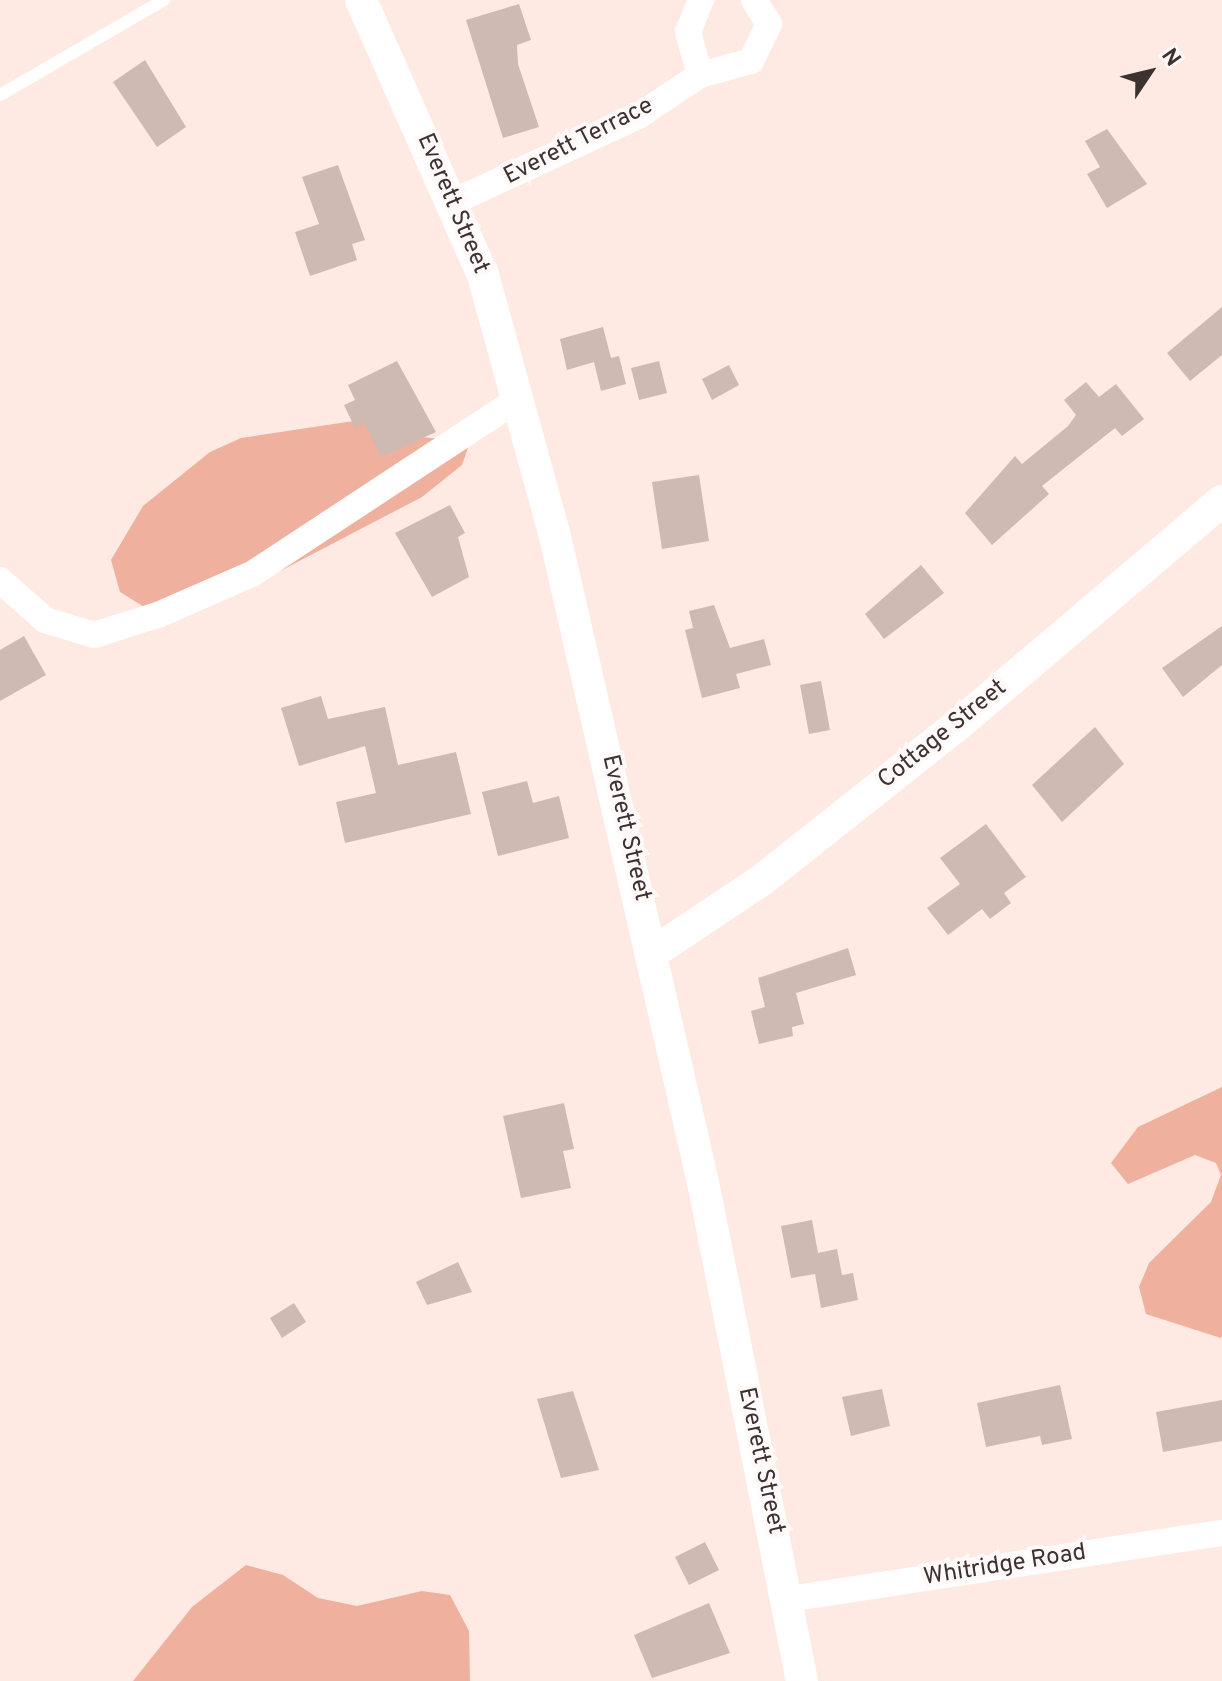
<!DOCTYPE html>
<html>
<head>
<meta charset="utf-8">
<style>
  body { margin:0 }
  #map { position:relative; width:1222px; height:1681px; overflow:hidden; background:#ffe9e3; font-family:Overpass,sans-serif }
  div>[style] { position:absolute }
  .green>* { inset:0; background:#f0b09e }
  .building>* { inset:0; background:#ceb9b3 }
  .service>* { height:12px; margin:-6px; padding:0 6px; transform-origin:6px; border-radius:6px; background:#fff }
  .minor>* { height:26px; margin:-13px; padding:0 13px; transform-origin:13px; border-radius:13px; background:#fff }
  .tertiary>* { height:32px; margin:-16px; padding:0 16px; transform-origin:16px; border-radius:16px; background:#fff }
  span { translate:-50% -50%; white-space:nowrap; text-align:center; line-height:1.15; -webkit-text-stroke:8px #fffaf9; paint-order:stroke }
  .street-label { font-size:24px; color:#3c3331 }
  .north { position:absolute; left:1110px; top:32px; width:80px; height:80px; -webkit-text-stroke:6px #fffaf9; paint-order:stroke; rotate:55deg; font-size:22px; font-weight:700; line-height:32px; text-align:center; color:#3c3331 }
  .north::after { content:''; display:block; margin:auto; width:28px; height:36px; background:#3c3331; clip-path:polygon(50% 0,100% 100%,50% 72%,0 100%) }
</style>
</head>
<body>
<div id="map">
  <div class="green">
    <i style="clip-path:polygon(367px 419px,422px 437px,470px 442px,462px 465px,422px 497px,282px 570px,149px 610px,120px 592px,111px 560px,143px 506px,210px 452px,241px 438px)"></i>
    <i style="clip-path:polygon(1222px 1087px,1222px 1336px,1221px 1338px,1146px 1314px,1139px 1287px,1149px 1263px,1211px 1202px,1221px 1175px,1216px 1163px,1195px 1155px,1128px 1184px,1111px 1163px,1138px 1127px)"></i>
    <i style="clip-path:polygon(246px 1565px,283px 1575px,318px 1598px,357px 1606px,422px 1591px,450px 1595px,469px 1631px,470px 1681px,133px 1681px,192px 1607px)"></i>
  </div>
  <div class="building">
    <i style="clip-path:polygon(519px 4px,531px 40px,517px 45px,518px 64px,539px 127px,503px 138px,466px 20px)"></i>
    <i style="clip-path:polygon(145px 60px,186px 127px,157px 147px,113px 82px)"></i>
    <i style="clip-path:polygon(1107px 129px,1147px 184px,1107px 208px,1087px 174px,1100px 167px,1085px 141px)"></i>
    <i style="clip-path:polygon(338px 165px,365px 240px,352px 244px,357px 260px,310px 276px,295px 232px,319px 224px,302px 177px)"></i>
    <i style="clip-path:polygon(1222px 307px,1222px 355px,1190px 381px,1167px 353px)"></i>
    <i style="clip-path:polygon(603px 327px,611px 358px,598px 361px,619px 356px,626px 384px,601px 391px,594px 362px,567px 370px,560px 339px)"></i>
    <i style="clip-path:polygon(397px 361px,436px 432px,381px 457px,365px 424px,355px 428px,344px 405px,355px 400px,348px 385px)"></i>
    <i style="clip-path:polygon(659px 361px,667px 393px,639px 400px,631px 368px)"></i>
    <i style="clip-path:polygon(729px 365px,739px 385px,712px 400px,702px 379px)"></i>
    <i style="clip-path:polygon(1086px 382px,1099px 397px,1116px 384px,1144px 419px,1122px 436px,1115px 428px,1042px 486px,1049px 494px,992px 545px,965px 513px,1015px 456px,1022px 464px,1068px 426px,1076px 415px,1064px 400px)"></i>
    <i style="clip-path:polygon(699px 475px,709px 541px,662px 549px,652px 482px)"></i>
    <i style="clip-path:polygon(450px 505px,465px 533px,458px 537px,469px 577px,432px 597px,395px 533px)"></i>
    <i style="clip-path:polygon(921px 565px,944px 593px,884px 639px,865px 614px)"></i>
    <i style="clip-path:polygon(714px 605px,730px 648px,764px 639px,771px 665px,736px 674px,740px 688px,702px 698px,685px 630px,693px 628px,689px 611px)"></i>
    <i style="clip-path:polygon(1222px 626px,1222px 665px,1183px 697px,1162px 668px)"></i>
    <i style="clip-path:polygon(24px 636px,46px 675px,0 701px,0 650px)"></i>
    <i style="clip-path:polygon(821px 681px,830px 730px,809px 734px,800px 685px)"></i>
    <i style="clip-path:polygon(321px 696px,328px 719px,385px 707px,398px 765px,456px 752px,471px 814px,345px 843px,336px 802px,376px 793px,365px 746px,299px 766px,281px 708px)"></i>
    <i style="clip-path:polygon(1095px 727px,1124px 764px,1062px 822px,1032px 785px)"></i>
    <i style="clip-path:polygon(527px 781px,533px 803px,559px 796px,569px 838px,498px 856px,482px 792px)"></i>
    <i style="clip-path:polygon(986px 824px,1026px 877px,1004px 893px,1011px 903px,990px 919px,982px 909px,948px 935px,927px 908px,960px 884px,940px 858px)"></i>
    <i style="clip-path:polygon(848px 948px,856px 975px,796px 993px,804px 1024px,792px 1027px,793px 1036px,759px 1044px,751px 1011px,765px 1007px,758px 978px)"></i>
    <i style="clip-path:polygon(564px 1103px,574px 1149px,563px 1151px,571px 1188px,521px 1198px,503px 1116px)"></i>
    <i style="clip-path:polygon(812px 1220px,818px 1253px,837px 1249px,842px 1275px,853px 1273px,858px 1300px,821px 1308px,815px 1274px,791px 1278px,781px 1226px)"></i>
    <i style="clip-path:polygon(458px 1262px,472px 1292px,427px 1305px,416px 1282px)"></i>
    <i style="clip-path:polygon(294px 1303px,306px 1322px,282px 1338px,270px 1318px)"></i>
    <i style="clip-path:polygon(1060px 1385px,1072px 1439px,1042px 1445px,1040px 1436px,986px 1447px,977px 1403px)"></i>
    <i style="clip-path:polygon(882px 1389px,890px 1426px,851px 1436px,842px 1397px)"></i>
    <i style="clip-path:polygon(573px 1391px,599px 1470px,561px 1478px,537px 1399px)"></i>
    <i style="clip-path:polygon(1222px 1400px,1222px 1441px,1163px 1452px,1156px 1412px)"></i>
    <i style="clip-path:polygon(705px 1542px,719px 1570px,689px 1585px,675px 1557px)"></i>
    <i style="clip-path:polygon(709px 1603px,730px 1653px,652px 1678px,634px 1635px)"></i>
  </div>
  <div class="service">
    <i style="left:0;top:95px;width:190px;rotate:-30.1deg"></i>
  </div>
  <div class="minor">
    <i style="left:700px;top:75px;width:45px;rotate:-105.6deg"></i>
    <i style="left:688px;top:32px;width:35px;rotate:-68deg"></i>
    <i style="left:455px;top:201px;width:204px;rotate:-24.9deg"></i>
    <i style="left:640px;top:115px;width:72px;rotate:-33.7deg"></i>
    <i style="left:700px;top:75px;width:53px;rotate:-15.4deg"></i>
    <i style="left:751px;top:61px;width:41px;rotate:-64.1deg"></i>
    <i style="left:769px;top:24px;width:28px;rotate:-122deg"></i>
    <i style="left:0;top:580px;width:60px;rotate:41.6deg"></i>
    <i style="left:45px;top:620px;width:51px;rotate:17deg"></i>
    <i style="left:94px;top:635px;width:67px;rotate:-17.4deg"></i>
    <i style="left:158px;top:615px;width:103px;rotate:-23.6deg"></i>
    <i style="left:252px;top:574px;width:313px;rotate:-33.3deg"></i>
    <i style="left:789px;top:1599px;width:438px;rotate:-8.7deg"></i>
  </div>
  <div class="tertiary">
    <i style="left:361px;top:0;width:301px;rotate:66.1deg"></i>
    <i style="left:483px;top:275px;width:267px;rotate:74.6deg"></i>
    <i style="left:554px;top:532px;width:672px;rotate:77.1deg"></i>
    <i style="left:704px;top:1187px;width:504px;rotate:78.78deg"></i>
    <i style="left:651px;top:954px;width:133px;rotate:-33.7deg"></i>
    <i style="left:762px;top:880px;width:245px;rotate:-38.4deg"></i>
    <i style="left:954px;top:728px;width:351px;rotate:-40.3deg"></i>
  </div>
  <div class="street-label">
    <span style="left:579px;top:142px;rotate:-27deg">Everett Terrace</span>
    <span style="left:452px;top:204px;rotate:67deg">Everett Street</span>
    <span style="left:943px;top:735px;rotate:-39deg">Cottage Street</span>
    <span style="left:625px;top:828px;rotate:77deg">Everett Street</span>
    <span style="left:760px;top:1461px;rotate:78deg">Everett Street</span>
    <span style="left:1005px;top:1566px;rotate:-9deg">Whitridge Road</span>
  </div>
  <div class="north">N</div>
</div>
</body>
</html>
